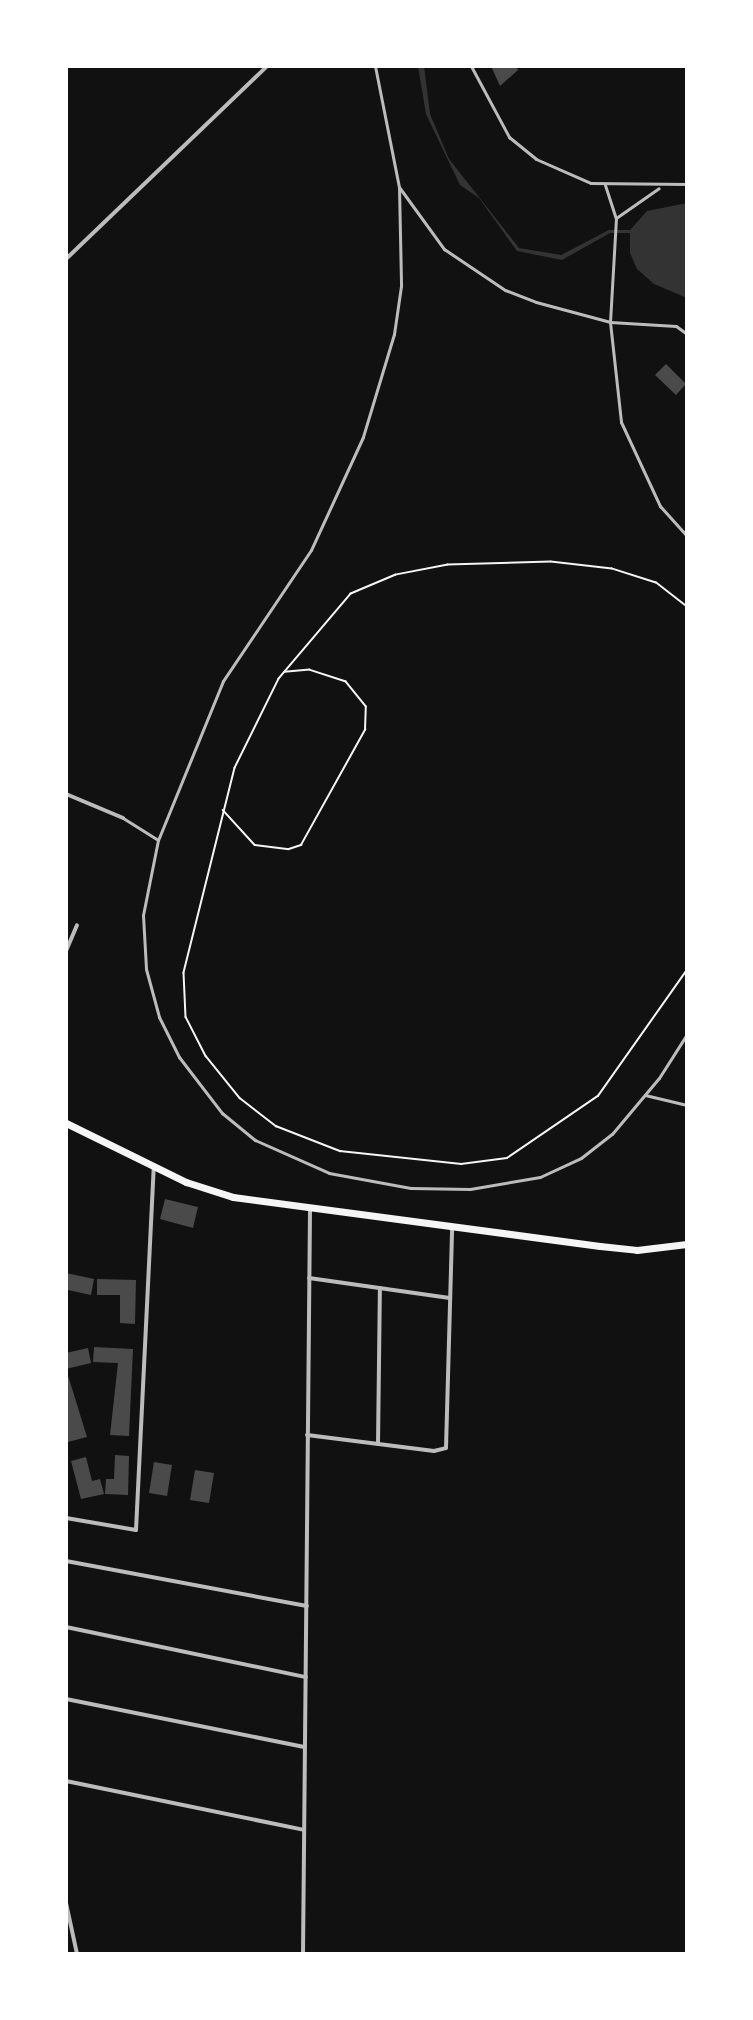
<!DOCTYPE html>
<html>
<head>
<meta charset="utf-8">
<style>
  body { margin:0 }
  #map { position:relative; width:753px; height:2020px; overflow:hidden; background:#111; font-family:Bitter,serif }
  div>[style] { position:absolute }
  .water>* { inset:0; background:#333 }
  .building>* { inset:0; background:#4a4a4a }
  .path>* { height:1.5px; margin:-0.75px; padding:0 0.75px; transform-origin:0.75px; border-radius:0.75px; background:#f5f5f5 }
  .pedestrian>* { height:3px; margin:-1.5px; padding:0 1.5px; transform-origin:1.5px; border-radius:1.5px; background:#bcbcbc }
  .minor>* { height:4px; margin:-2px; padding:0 2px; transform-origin:2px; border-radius:2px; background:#bcbcbc }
  .primary>* { height:7px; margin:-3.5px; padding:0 3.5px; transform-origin:3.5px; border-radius:3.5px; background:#f5f5f5 }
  span { translate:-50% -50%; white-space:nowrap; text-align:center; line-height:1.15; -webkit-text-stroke:5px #fff; paint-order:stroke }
  .frame { position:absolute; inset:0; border:68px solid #fff; pointer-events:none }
</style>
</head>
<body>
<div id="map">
  <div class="water">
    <i style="clip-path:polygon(418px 66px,424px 66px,430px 114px,449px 159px,519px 248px,561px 255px,609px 230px,630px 230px,647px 211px,687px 203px,687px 298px,654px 284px,637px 269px,630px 253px,630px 233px,610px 233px,562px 260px,517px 251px,479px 198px,460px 185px,426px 114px)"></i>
  </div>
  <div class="building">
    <i style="clip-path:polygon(491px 66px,516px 66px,518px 70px,500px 86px)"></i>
    <i style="clip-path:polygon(666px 364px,686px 384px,676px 395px,655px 375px)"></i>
    <i style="clip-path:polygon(165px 1199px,198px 1207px,193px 1228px,160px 1219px)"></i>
    <i style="clip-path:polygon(66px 1273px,94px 1279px,91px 1295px,68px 1290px,66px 1295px)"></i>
    <i style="clip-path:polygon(97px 1279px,136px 1280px,135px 1324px,120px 1323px,120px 1295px,97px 1295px)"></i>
    <i style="clip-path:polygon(94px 1347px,133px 1349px,129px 1436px,110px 1435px,118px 1363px,93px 1362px)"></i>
    <i style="clip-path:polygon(88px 1348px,91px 1363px,66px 1369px,66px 1353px)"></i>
    <i style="clip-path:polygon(66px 1369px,87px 1437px,68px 1442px,66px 1432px)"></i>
    <i style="clip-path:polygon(115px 1455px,129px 1456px,128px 1495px,105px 1494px,106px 1479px,114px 1479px)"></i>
    <i style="clip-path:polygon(86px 1457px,92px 1481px,100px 1479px,104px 1494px,81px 1499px,71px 1461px)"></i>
    <i style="clip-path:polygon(154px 1462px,172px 1465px,167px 1496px,149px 1493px)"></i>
    <i style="clip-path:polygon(195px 1470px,214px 1473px,209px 1503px,190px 1500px)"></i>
  </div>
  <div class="path">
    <i style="left:687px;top:607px;width:39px;rotate:-142deg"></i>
    <i style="left:656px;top:583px;width:46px;rotate:-162.3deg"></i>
    <i style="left:612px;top:569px;width:61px;rotate:-173.5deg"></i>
    <i style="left:551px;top:562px;width:103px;rotate:178.3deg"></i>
    <i style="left:448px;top:565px;width:53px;rotate:169.1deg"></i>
    <i style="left:396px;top:575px;width:49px;rotate:157.1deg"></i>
    <i style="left:351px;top:594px;width:111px;rotate:130.3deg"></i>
    <i style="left:279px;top:679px;width:99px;rotate:116.3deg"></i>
    <i style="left:235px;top:768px;width:211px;rotate:104deg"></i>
    <i style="left:184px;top:973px;width:44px;rotate:87.4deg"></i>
    <i style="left:186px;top:1017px;width:44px;rotate:62.9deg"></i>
    <i style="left:206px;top:1056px;width:54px;rotate:51deg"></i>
    <i style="left:240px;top:1098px;width:46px;rotate:37.9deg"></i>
    <i style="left:276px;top:1126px;width:69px;rotate:21.3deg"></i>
    <i style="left:340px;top:1151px;width:122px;rotate:6.1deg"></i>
    <i style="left:461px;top:1164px;width:46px;rotate:-7.4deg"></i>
    <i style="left:507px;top:1158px;width:110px;rotate:-34.3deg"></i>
    <i style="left:598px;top:1096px;width:154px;rotate:-54.8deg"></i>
    <i style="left:223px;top:810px;width:47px;rotate:47.6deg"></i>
    <i style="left:255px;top:845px;width:34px;rotate:7deg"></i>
    <i style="left:289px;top:849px;width:13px;rotate:-18deg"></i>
    <i style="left:301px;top:845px;width:132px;rotate:-60.9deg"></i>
    <i style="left:365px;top:730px;width:23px;rotate:-88deg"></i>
    <i style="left:366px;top:707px;width:32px;rotate:-129deg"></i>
    <i style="left:346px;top:682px;width:38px;rotate:-162deg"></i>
    <i style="left:310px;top:670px;width:25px;rotate:175deg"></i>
  </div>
  <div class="pedestrian">
    <i style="left:375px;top:66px;width:123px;rotate:78.8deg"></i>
    <i style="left:399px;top:187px;width:77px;rotate:54deg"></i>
    <i style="left:444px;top:249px;width:73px;rotate:33.9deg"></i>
    <i style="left:505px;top:290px;width:33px;rotate:21deg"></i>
    <i style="left:536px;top:302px;width:77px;rotate:15.1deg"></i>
    <i style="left:610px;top:322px;width:66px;rotate:3.5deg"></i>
    <i style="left:676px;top:326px;width:14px;rotate:36deg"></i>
    <i style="left:471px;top:66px;width:81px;rotate:61.8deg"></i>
    <i style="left:509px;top:137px;width:35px;rotate:39deg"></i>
    <i style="left:536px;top:159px;width:60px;rotate:23.6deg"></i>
    <i style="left:591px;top:183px;width:96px;rotate:0.6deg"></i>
    <i style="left:605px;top:185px;width:35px;rotate:72deg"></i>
    <i style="left:616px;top:218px;width:104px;rotate:93.3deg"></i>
    <i style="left:610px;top:322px;width:101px;rotate:83.7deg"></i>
    <i style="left:621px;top:422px;width:93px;rotate:65.1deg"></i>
    <i style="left:660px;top:506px;width:40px;rotate:48deg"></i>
    <i style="left:399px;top:187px;width:99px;rotate:88.8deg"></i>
    <i style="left:401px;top:286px;width:49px;rotate:98.3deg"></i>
    <i style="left:394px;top:334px;width:108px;rotate:106.8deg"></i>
    <i style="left:363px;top:437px;width:124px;rotate:114.7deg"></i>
    <i style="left:311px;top:550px;width:158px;rotate:123.9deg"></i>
    <i style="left:223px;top:681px;width:172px;rotate:112.2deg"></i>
    <i style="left:158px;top:840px;width:76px;rotate:101.3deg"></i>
    <i style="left:143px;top:915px;width:54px;rotate:86.8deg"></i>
    <i style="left:146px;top:969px;width:50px;rotate:74.8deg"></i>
    <i style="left:159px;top:1017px;width:45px;rotate:63.4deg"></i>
    <i style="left:179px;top:1057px;width:71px;rotate:52.5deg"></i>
    <i style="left:222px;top:1113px;width:43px;rotate:39.3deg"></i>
    <i style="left:255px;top:1140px;width:81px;rotate:24deg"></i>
    <i style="left:329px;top:1173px;width:83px;rotate:10.4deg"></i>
    <i style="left:411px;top:1188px;width:59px;rotate:1deg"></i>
    <i style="left:470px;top:1189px;width:71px;rotate:-9.7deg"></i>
    <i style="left:540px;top:1177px;width:45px;rotate:-24.9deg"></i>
    <i style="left:581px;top:1158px;width:39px;rotate:-38deg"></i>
    <i style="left:612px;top:1134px;width:73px;rotate:-50deg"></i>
    <i style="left:659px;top:1078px;width:52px;rotate:-57.5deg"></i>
    <i style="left:616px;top:218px;width:52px;rotate:-34.9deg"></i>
    <i style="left:123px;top:818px;width:41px;rotate:32.2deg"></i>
    <i style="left:645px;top:1095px;width:43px;rotate:13.4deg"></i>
  </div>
  <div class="minor">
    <i style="left:66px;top:259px;width:279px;rotate:-43.8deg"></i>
    <i style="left:66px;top:794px;width:62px;rotate:22.8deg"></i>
    <i style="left:66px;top:951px;width:28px;rotate:-67deg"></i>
    <i style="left:309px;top:1278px;width:142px;rotate:8.1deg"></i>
    <i style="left:307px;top:1435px;width:128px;rotate:7.2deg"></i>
    <i style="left:434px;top:1451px;width:12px;rotate:-14deg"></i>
    <i style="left:446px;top:1448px;width:220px;rotate:-88.4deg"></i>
    <i style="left:378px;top:1444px;width:156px;rotate:-89.3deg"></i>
    <i style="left:66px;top:1518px;width:71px;rotate:9.7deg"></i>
    <i style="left:136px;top:1530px;width:364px;rotate:-87.2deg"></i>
    <i style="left:66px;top:1561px;width:245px;rotate:10.6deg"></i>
    <i style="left:66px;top:1627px;width:245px;rotate:11.8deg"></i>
    <i style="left:66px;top:1699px;width:243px;rotate:11.4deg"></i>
    <i style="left:66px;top:1781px;width:243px;rotate:11.6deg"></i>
    <i style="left:66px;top:1903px;width:52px;rotate:77.8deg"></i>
    <i style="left:303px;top:1954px;width:745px;rotate:-89.46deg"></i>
  </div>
  <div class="primary">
    <i style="left:66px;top:1123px;width:134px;rotate:26.2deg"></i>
    <i style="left:186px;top:1182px;width:49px;rotate:17.7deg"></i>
    <i style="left:233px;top:1197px;width:370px;rotate:7.6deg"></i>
    <i style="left:600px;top:1246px;width:37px;rotate:6deg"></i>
    <i style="left:637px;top:1250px;width:50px;rotate:-6.8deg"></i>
  </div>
  <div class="frame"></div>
</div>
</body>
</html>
